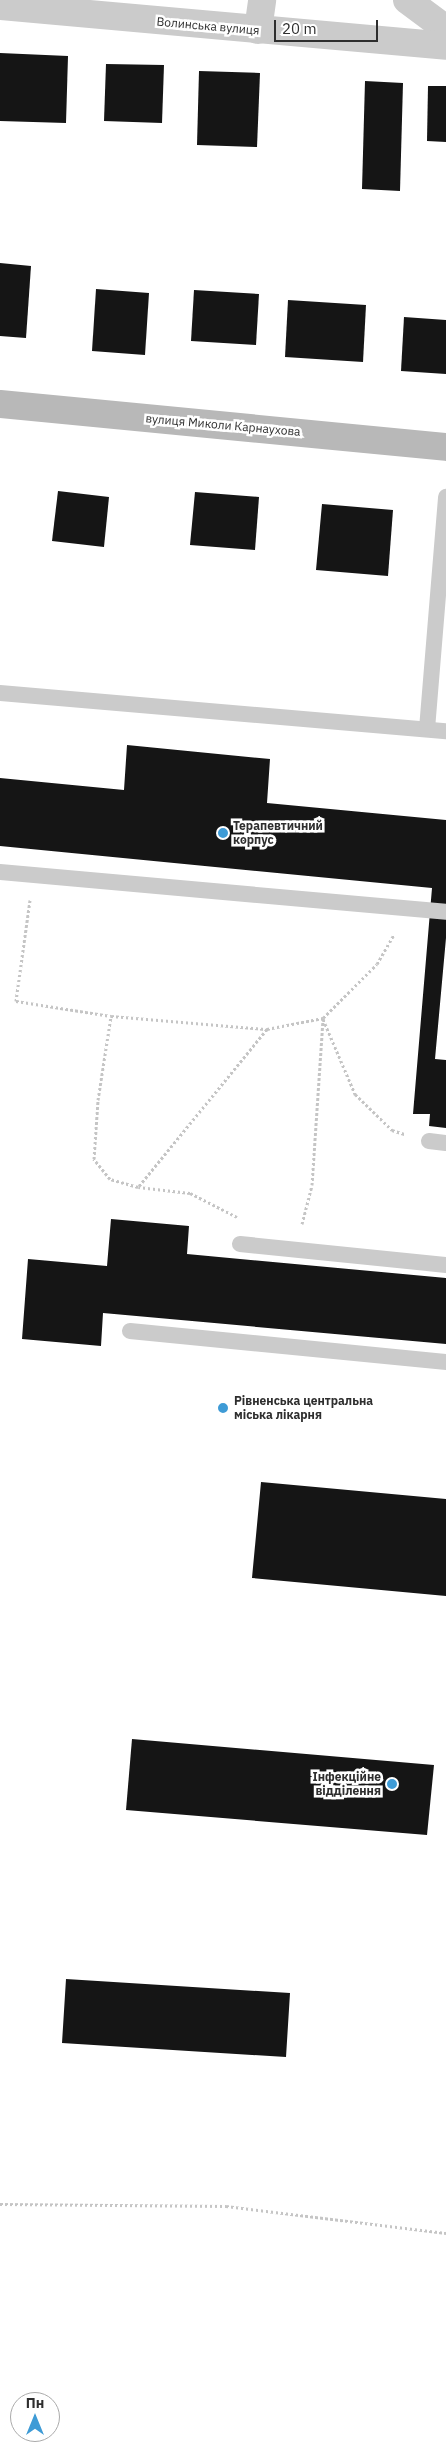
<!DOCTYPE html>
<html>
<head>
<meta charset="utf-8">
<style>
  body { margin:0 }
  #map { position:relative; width:446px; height:2452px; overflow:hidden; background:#fff; font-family:"IBM Plex Sans",sans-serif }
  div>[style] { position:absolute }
  .building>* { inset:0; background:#151515 }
  .path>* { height:3px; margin-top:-1.5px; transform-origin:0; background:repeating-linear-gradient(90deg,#c5c5c5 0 2.5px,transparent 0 5px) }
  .service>* { height:16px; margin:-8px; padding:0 8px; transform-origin:8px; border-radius:8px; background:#cbcbcb }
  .minor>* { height:28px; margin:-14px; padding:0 14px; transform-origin:14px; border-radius:14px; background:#cbcbcb }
  .secondary>* { height:28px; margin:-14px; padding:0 14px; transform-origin:14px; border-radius:14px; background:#b8b8b8 }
  .dots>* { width:14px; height:14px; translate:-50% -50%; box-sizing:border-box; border:2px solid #fff; border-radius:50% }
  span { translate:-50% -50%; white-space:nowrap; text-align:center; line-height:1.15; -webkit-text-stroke:5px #fff; paint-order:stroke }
  .street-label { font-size:12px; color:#2e2e2e }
  .poi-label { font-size:12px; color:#2e2e2e; font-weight:700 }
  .left { translate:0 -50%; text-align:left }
  .right { translate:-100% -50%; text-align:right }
  .north { position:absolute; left:10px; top:2392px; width:50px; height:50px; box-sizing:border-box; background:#fff; border:1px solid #ababab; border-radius:50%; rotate:0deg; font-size:14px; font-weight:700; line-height:20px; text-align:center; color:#2e2e2e }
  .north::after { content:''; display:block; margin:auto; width:18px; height:22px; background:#3e9bd6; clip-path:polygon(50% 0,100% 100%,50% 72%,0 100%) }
  .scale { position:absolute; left:274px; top:20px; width:104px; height:22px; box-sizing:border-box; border:2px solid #2e2e2e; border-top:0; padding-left:6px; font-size:15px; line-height:18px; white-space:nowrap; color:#2e2e2e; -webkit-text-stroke:4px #fff; paint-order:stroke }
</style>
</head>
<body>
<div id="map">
  <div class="building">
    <i style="clip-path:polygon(0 53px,68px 56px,66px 123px,0 121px)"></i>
    <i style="clip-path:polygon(106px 64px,164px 65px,162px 123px,104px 121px)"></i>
    <i style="clip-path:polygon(199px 71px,260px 73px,257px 147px,197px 145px)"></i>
    <i style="clip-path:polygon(365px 81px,403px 83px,400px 191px,362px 189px)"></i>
    <i style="clip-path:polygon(428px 86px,446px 86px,446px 142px,427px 141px)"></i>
    <i style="clip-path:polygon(0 263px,31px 266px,26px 338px,0 336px)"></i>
    <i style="clip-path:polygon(96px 289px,149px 293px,145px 355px,92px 351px)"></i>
    <i style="clip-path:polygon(194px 290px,259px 294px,256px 345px,191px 341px)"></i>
    <i style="clip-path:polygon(288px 300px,366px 305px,363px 362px,285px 357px)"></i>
    <i style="clip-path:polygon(404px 317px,446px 320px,446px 374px,401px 371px)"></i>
    <i style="clip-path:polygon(58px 491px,109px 497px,104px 547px,52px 541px)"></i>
    <i style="clip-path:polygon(195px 492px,259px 497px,255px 550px,190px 545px)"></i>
    <i style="clip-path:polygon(322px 504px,393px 510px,388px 576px,316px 570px)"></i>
    <i style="clip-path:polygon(127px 745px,270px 759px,267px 803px,446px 820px,446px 938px,435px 1059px,446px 1060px,446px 1128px,429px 1126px,430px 1114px,413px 1114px,432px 888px,0 846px,0 778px,124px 790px)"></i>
    <i style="clip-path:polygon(111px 1219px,189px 1226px,187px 1254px,446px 1278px,446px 1344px,103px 1313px,101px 1346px,22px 1339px,28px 1259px,107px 1266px)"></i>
    <i style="clip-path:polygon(261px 1482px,446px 1499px,446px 1596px,252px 1578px)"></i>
    <i style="clip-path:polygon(132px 1739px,434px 1765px,427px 1835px,126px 1810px)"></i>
    <i style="clip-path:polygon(66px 1979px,290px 1993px,286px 2057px,62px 2043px)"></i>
  </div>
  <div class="path">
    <i style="left:30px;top:900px;width:102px;rotate:97.9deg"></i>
    <i style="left:16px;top:1001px;width:96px;rotate:9deg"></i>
    <i style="left:323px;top:1019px;width:82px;rotate:66.9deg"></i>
    <i style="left:355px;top:1094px;width:52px;rotate:44.2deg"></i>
    <i style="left:392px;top:1130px;width:13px;rotate:18deg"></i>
    <i style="left:139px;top:1186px;width:203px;rotate:-50.8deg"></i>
    <i style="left:237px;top:1217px;width:53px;rotate:-152.9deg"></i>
    <i style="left:190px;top:1193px;width:52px;rotate:-173.4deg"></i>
    <i style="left:138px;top:1187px;width:29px;rotate:-164deg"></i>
    <i style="left:110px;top:1179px;width:26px;rotate:-129deg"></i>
    <i style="left:94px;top:1159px;width:59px;rotate:-86.1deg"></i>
    <i style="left:98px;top:1100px;width:85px;rotate:-81.2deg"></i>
    <i style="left:111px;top:1016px;width:157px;rotate:4.8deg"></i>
    <i style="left:267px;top:1029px;width:57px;rotate:-11.1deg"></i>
    <i style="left:323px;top:1018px;width:76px;rotate:-45deg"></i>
    <i style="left:377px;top:964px;width:34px;rotate:-60deg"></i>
    <i style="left:302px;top:1224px;width:40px;rotate:-75.6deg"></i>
    <i style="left:312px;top:1185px;width:167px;rotate:-86.2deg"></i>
    <i style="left:0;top:2204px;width:226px;rotate:0.5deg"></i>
    <i style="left:226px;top:2206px;width:222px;rotate:7deg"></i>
  </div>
  <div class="service">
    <i style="left:0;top:693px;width:448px;rotate:4.9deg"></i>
    <i style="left:427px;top:729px;width:233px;rotate:-85.3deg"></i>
    <i style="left:0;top:872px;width:448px;rotate:5.1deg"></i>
    <i style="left:429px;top:1141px;width:17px;rotate:7deg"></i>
    <i style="left:240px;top:1244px;width:207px;rotate:5.8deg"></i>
    <i style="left:130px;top:1331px;width:318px;rotate:5.6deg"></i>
  </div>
  <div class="minor">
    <i style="left:407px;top:0;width:49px;rotate:36.6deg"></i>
    <i style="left:0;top:6px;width:448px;rotate:5.1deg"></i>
    <i style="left:258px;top:30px;width:30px;rotate:-82deg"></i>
  </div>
  <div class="secondary">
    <i style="left:0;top:404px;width:448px;rotate:5.5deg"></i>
  </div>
  <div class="dots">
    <i style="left:223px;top:833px;background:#3e9bd6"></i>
    <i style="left:223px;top:1408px;background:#3e9bd6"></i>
    <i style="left:392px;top:1784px;background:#3e9bd6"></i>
  </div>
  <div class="street-label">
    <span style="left:208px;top:26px;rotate:5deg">Волинська вулиця</span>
    <span style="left:223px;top:425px;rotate:5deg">вулиця Миколи Карнаухова</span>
  </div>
  <div class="poi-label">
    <span class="left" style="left:233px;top:833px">Терапевтичний<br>корпус</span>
    <span class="left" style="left:234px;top:1408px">Рівненська центральна<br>міська лікарня</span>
    <span class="right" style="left:381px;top:1784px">Інфекційне<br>відділення</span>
  </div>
  <div class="north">Пн</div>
  <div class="scale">20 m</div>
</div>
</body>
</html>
